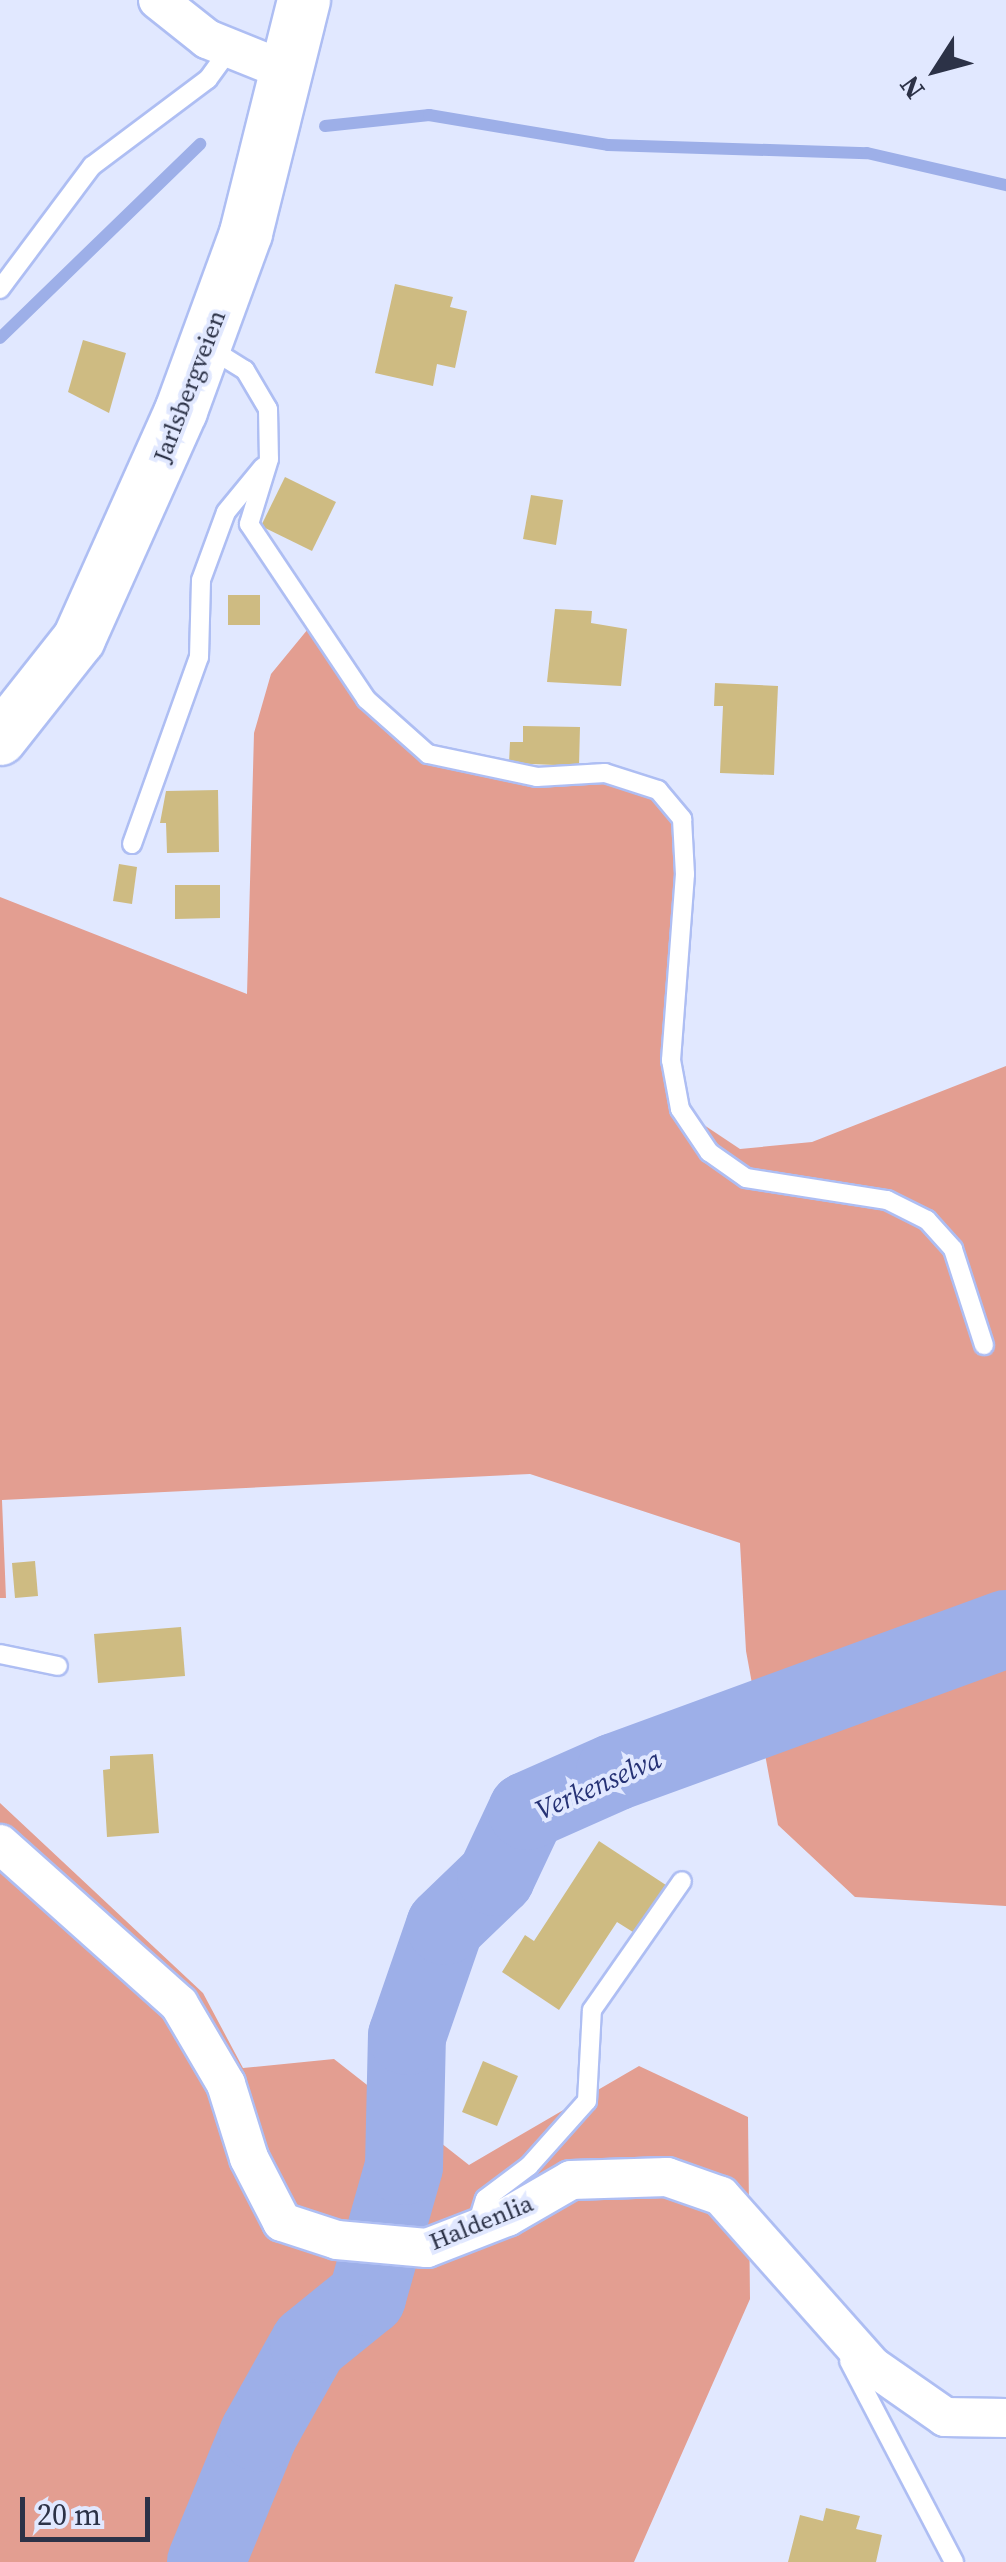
<!DOCTYPE html>
<html>
<head>
<meta charset="utf-8">
<style>
  body { margin:0 }
  #map { position:relative; width:1006px; height:2562px; overflow:hidden; background:#e1e8ff; font-family:"Source Serif 4",serif }
  div>[style] { position:absolute }
  .forest>* { inset:0; background:#e39e91 }
  .stream>* { height:12px; margin:-6px; padding:0 6px; transform-origin:6px; border-radius:6px; background:#9dafe8 }
  .river>* { height:78px; margin:-39px; padding:0 39px; transform-origin:39px; border-radius:39px; background:#9dafe8 }
  .building>* { inset:0; background:#cebb82 }
  .roads { filter:drop-shadow(2px 0 #aebef3) drop-shadow(-2px 0 #aebef3) drop-shadow(0 2px #aebef3) drop-shadow(0 -2px #aebef3) }
  .service>* { height:18px; margin:-9px; padding:0 9px; transform-origin:9px; border-radius:9px; background:#fff }
  .minor>* { height:38px; margin:-19px; padding:0 19px; transform-origin:19px; border-radius:19px; background:#fff }
  .secondary>* { height:52px; margin:-26px; padding:0 26px; transform-origin:26px; border-radius:26px; background:#fff }
  span { translate:-50% -50%; white-space:nowrap; text-align:center; line-height:1.15; -webkit-text-stroke:8px #e1e8ff; paint-order:stroke }
  .street-label { font-size:25px; color:#2c3247 }
  .water-label { font-size:28px; color:#263275; font-style:italic }
  .north { position:absolute; left:886px; top:20px; width:100px; height:100px; -webkit-text-stroke:8px #e1e8ff; paint-order:stroke; rotate:234deg; font-size:28px; font-weight:700; line-height:40px; text-align:center; color:#2c3247 }
  .north::after { content:''; display:block; margin:auto; width:35px; height:45px; background:#2c3247; clip-path:polygon(50% 0,100% 100%,50% 72%,0 100%) }
  .scale { position:absolute; left:20px; top:2497px; width:130px; height:45px; box-sizing:border-box; border:5px solid #2c3247; border-top:0; padding-left:12px; font-size:30px; line-height:35px; white-space:nowrap; color:#2c3247; -webkit-text-stroke:8px #e1e8ff; paint-order:stroke }
</style>
</head>
<body>
<div id="map">
  <div class="forest">
    <i style="clip-path:polygon(317px 618px,366px 699px,429px 754px,537px 777px,605px 773px,658px 790px,682px 819px,670px 1016px,680px 1109px,740px 1149px,812px 1142px,1006px 1066px,1006px 1906px,855px 1897px,778px 1825px,746px 1651px,740px 1543px,530px 1474px,2px 1500px,6px 1598px,0 1598px,0 897px,247px 994px,254px 733px,271px 674px)"></i>
    <i style="clip-path:polygon(0 1803px,203px 1993px,243px 2068px,334px 2059px,469px 2165px,639px 2066px,748px 2117px,750px 2299px,634px 2562px,0 2562px)"></i>
  </div>
  <div class="stream">
    <i style="left:325px;top:126px;width:105px;rotate:-6deg"></i>
    <i style="left:429px;top:115px;width:181px;rotate:9.5deg"></i>
    <i style="left:608px;top:145px;width:259px;rotate:1.8deg"></i>
    <i style="left:867px;top:153px;width:143px;rotate:13deg"></i>
    <i style="left:0;top:338px;width:279px;rotate:-44.1deg"></i>
  </div>
  <div class="river">
    <i style="left:206px;top:2562px;width:139px;rotate:-67.7deg"></i>
    <i style="left:259px;top:2433px;width:102px;rotate:-60.7deg"></i>
    <i style="left:309px;top:2344px;width:75px;rotate:-39deg"></i>
    <i style="left:367px;top:2297px;width:136px;rotate:-74.2deg"></i>
    <i style="left:404px;top:2166px;width:130px;rotate:-88.7deg"></i>
    <i style="left:407px;top:2036px;width:116px;rotate:-70.9deg"></i>
    <i style="left:445px;top:1926px;width:71px;rotate:-43.9deg"></i>
    <i style="left:496px;top:1877px;width:73px;rotate:-64.8deg"></i>
    <i style="left:527px;top:1811px;width:96px;rotate:-23.9deg"></i>
    <i style="left:615px;top:1772px;width:416px;rotate:-20.1deg"></i>
  </div>
  <div class="building">
    <i style="clip-path:polygon(395px 284px,453px 297px,450px 307px,467px 311px,455px 368px,437px 364px,433px 386px,375px 373px)"></i>
    <i style="clip-path:polygon(83px 340px,126px 353px,109px 413px,68px 392px)"></i>
    <i style="clip-path:polygon(285px 477px,336px 502px,312px 551px,261px 526px)"></i>
    <i style="clip-path:polygon(531px 495px,563px 500px,556px 545px,523px 539px)"></i>
    <i style="clip-path:polygon(228px 595px,260px 595px,260px 625px,228px 625px)"></i>
    <i style="clip-path:polygon(555px 609px,592px 611px,591px 623px,627px 629px,621px 686px,547px 682px)"></i>
    <i style="clip-path:polygon(715px 683px,778px 686px,774px 775px,720px 773px,723px 706px,714px 706px)"></i>
    <i style="clip-path:polygon(523px 726px,580px 727px,579px 766px,509px 763px,510px 742px,523px 742px)"></i>
    <i style="clip-path:polygon(218px 790px,219px 852px,167px 853px,166px 823px,160px 823px,166px 791px)"></i>
    <i style="clip-path:polygon(119px 864px,137px 867px,132px 904px,113px 901px)"></i>
    <i style="clip-path:polygon(175px 885px,220px 885px,220px 918px,175px 919px)"></i>
    <i style="clip-path:polygon(35px 1561px,38px 1596px,15px 1598px,12px 1563px)"></i>
    <i style="clip-path:polygon(181px 1627px,185px 1676px,98px 1683px,94px 1634px)"></i>
    <i style="clip-path:polygon(153px 1754px,159px 1833px,107px 1837px,103px 1770px,110px 1769px,110px 1756px)"></i>
    <i style="clip-path:polygon(599px 1841px,675px 1891px,644px 1939px,617px 1922px,559px 2010px,502px 1972px,525px 1935px,534px 1941px)"></i>
    <i style="clip-path:polygon(483px 2061px,518px 2076px,497px 2126px,462px 2112px)"></i>
    <i style="clip-path:polygon(826px 2508px,860px 2516px,856px 2529px,882px 2535px,876px 2562px,788px 2562px,800px 2515px,823px 2521px)"></i>
  </div>
  <div class="roads">
    <div class="service">
      <i style="left:0;top:289px;width:154px;rotate:-53.2deg"></i>
      <i style="left:92px;top:166px;width:145px;rotate:-36.9deg"></i>
      <i style="left:208px;top:79px;width:36px;rotate:-54deg"></i>
      <i style="left:211px;top:349px;width:40px;rotate:32deg"></i>
      <i style="left:245px;top:370px;width:45px;rotate:59.5deg"></i>
      <i style="left:268px;top:409px;width:50px;rotate:88.9deg"></i>
      <i style="left:269px;top:459px;width:68px;rotate:107.1deg"></i>
      <i style="left:249px;top:524px;width:211px;rotate:56.2deg"></i>
      <i style="left:366px;top:699px;width:83px;rotate:41.6deg"></i>
      <i style="left:428px;top:754px;width:111px;rotate:11.9deg"></i>
      <i style="left:537px;top:777px;width:68px;rotate:-3.4deg"></i>
      <i style="left:605px;top:773px;width:56px;rotate:17.8deg"></i>
      <i style="left:658px;top:790px;width:38px;rotate:50deg"></i>
      <i style="left:682px;top:819px;width:55px;rotate:86.9deg"></i>
      <i style="left:685px;top:874px;width:187px;rotate:94.3deg"></i>
      <i style="left:671px;top:1060px;width:50px;rotate:79.6deg"></i>
      <i style="left:680px;top:1109px;width:52px;rotate:56deg"></i>
      <i style="left:709px;top:1152px;width:45px;rotate:35.1deg"></i>
      <i style="left:746px;top:1178px;width:143px;rotate:8.9deg"></i>
      <i style="left:887px;top:1200px;width:45px;rotate:26.6deg"></i>
      <i style="left:927px;top:1220px;width:39px;rotate:48deg"></i>
      <i style="left:953px;top:1249px;width:101px;rotate:72.1deg"></i>
      <i style="left:132px;top:844px;width:199px;rotate:-70.3deg"></i>
      <i style="left:199px;top:657px;width:77px;rotate:-88.5deg"></i>
      <i style="left:201px;top:580px;width:72px;rotate:-69.8deg"></i>
      <i style="left:226px;top:512px;width:58px;rotate:-50.6deg"></i>
      <i style="left:0;top:1654px;width:59px;rotate:11.7deg"></i>
      <i style="left:476px;top:2228px;width:30px;rotate:-73deg"></i>
      <i style="left:485px;top:2199px;width:55px;rotate:-36.9deg"></i>
      <i style="left:529px;top:2166px;width:87px;rotate:-48.3deg"></i>
      <i style="left:587px;top:2101px;width:91px;rotate:-86.9deg"></i>
      <i style="left:592px;top:2010px;width:157px;rotate:-55.1deg"></i>
      <i style="left:849px;top:2361px;width:227px;rotate:62.4deg"></i>
    </div>
    <div class="minor">
      <i style="left:158px;top:0;width:63px;rotate:38.5deg"></i>
      <i style="left:207px;top:39px;width:88px;rotate:21.9deg"></i>
      <i style="left:0;top:1844px;width:240px;rotate:41.8deg"></i>
      <i style="left:179px;top:2004px;width:93px;rotate:59.6deg"></i>
      <i style="left:226px;top:2084px;width:77px;rotate:72.7deg"></i>
      <i style="left:249px;top:2158px;width:72px;rotate:62.7deg"></i>
      <i style="left:282px;top:2222px;width:58px;rotate:18.1deg"></i>
      <i style="left:337px;top:2240px;width:90px;rotate:5.1deg"></i>
      <i style="left:427px;top:2248px;width:86px;rotate:-21.2deg"></i>
      <i style="left:507px;top:2217px;width:74px;rotate:-30deg"></i>
      <i style="left:571px;top:2180px;width:96px;rotate:-1.8deg"></i>
      <i style="left:667px;top:2177px;width:57px;rotate:19.4deg"></i>
      <i style="left:721px;top:2196px;width:227px;rotate:48.4deg"></i>
      <i style="left:872px;top:2366px;width:89px;rotate:34.9deg"></i>
      <i style="left:945px;top:2417px;width:61px;rotate:0.9deg"></i>
    </div>
    <div class="secondary">
      <i style="left:0;top:739px;width:127px;rotate:-51.7deg"></i>
      <i style="left:79px;top:639px;width:250px;rotate:-65.9deg"></i>
      <i style="left:181px;top:411px;width:189px;rotate:-69.9deg"></i>
      <i style="left:246px;top:233px;width:240px;rotate:-76deg"></i>
    </div>
  </div>
  <div class="street-label">
    <span style="left:189px;top:386px;rotate:-69deg">Jarlsbergveien</span>
    <span style="left:481px;top:2222px;rotate:-22deg">Haldenlia</span>
  </div>
  <div class="water-label">
    <span style="left:598px;top:1784px;rotate:-24deg">Verkenselva</span>
  </div>
  <div class="north">N</div>
  <div class="scale">20 m</div>
</div>
</body>
</html>
